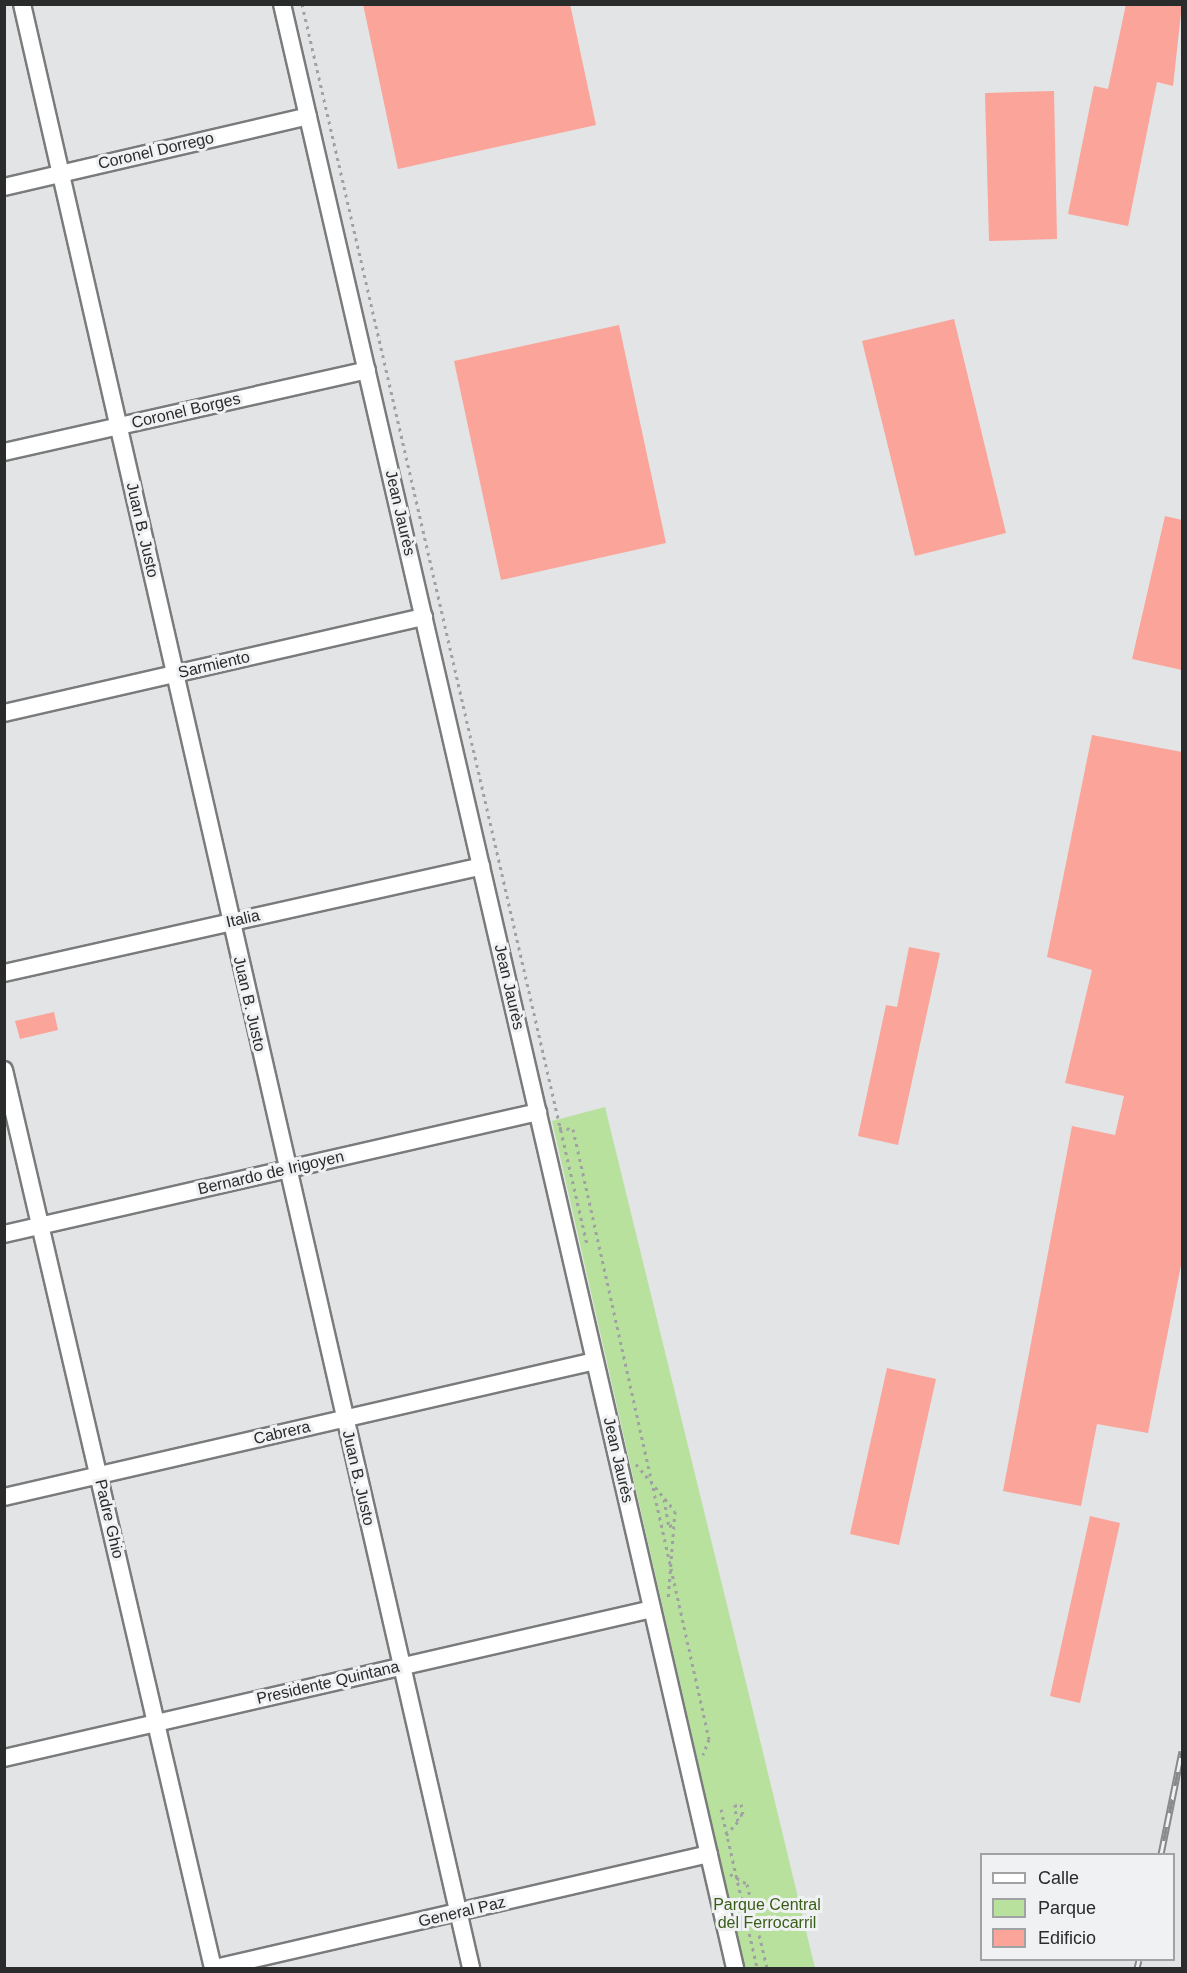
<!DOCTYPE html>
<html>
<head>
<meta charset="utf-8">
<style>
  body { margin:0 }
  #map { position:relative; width:1187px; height:1973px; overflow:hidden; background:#e3e4e6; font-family:Helvetica,sans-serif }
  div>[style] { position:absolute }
  .green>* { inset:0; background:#b8e19d }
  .building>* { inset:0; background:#faa49a }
  .path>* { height:3px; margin-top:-1.5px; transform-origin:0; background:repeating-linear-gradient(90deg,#a0a1a2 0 3px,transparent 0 7.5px) }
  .roads { filter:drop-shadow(2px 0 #7a7b7c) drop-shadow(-2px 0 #7a7b7c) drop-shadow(0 2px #7a7b7c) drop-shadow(0 -2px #7a7b7c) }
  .minor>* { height:16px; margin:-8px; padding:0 8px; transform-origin:8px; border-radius:8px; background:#fff }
  .rail>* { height:7px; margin-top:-3.5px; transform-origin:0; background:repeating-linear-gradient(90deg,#f0f1f3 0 14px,#88898a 0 28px); box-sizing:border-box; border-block:2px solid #88898a }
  span { translate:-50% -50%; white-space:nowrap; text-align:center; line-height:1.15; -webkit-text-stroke:6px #f0f1f3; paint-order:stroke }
  .street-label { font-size:16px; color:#2a2b2b }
  .park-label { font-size:16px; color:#385d16 }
  .frame { position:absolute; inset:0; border:6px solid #2a2b2b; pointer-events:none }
  .legend { position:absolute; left:980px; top:1853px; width:195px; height:108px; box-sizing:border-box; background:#f0f1f3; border:2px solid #a1a2a3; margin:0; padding:8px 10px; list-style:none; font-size:18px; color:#2a2b2b }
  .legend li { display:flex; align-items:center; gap:12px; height:30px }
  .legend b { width:30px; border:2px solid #a1a2a3 }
</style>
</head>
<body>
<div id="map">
  <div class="green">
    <i style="clip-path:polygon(605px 1107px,752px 1707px,815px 1968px,745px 1968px,552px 1121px)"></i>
  </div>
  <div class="building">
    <i style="clip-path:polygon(363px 4px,570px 4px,596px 125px,398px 169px)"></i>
    <i style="clip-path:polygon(1126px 4px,1182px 4px,1173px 86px,1157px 82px,1128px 226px,1068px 214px,1094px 86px,1108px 89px)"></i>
    <i style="clip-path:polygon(1054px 91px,1057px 239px,989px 241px,985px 93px)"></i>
    <i style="clip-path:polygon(954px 319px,1006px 533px,915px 556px,862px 341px)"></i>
    <i style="clip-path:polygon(619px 325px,666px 543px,501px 580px,454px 361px)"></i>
    <i style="clip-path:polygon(1165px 516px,1182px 520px,1182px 670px,1132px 659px)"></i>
    <i style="clip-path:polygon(1092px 735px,1182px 752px,1182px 1260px,1148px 1433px,1097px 1424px,1081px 1506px,1003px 1491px,1072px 1126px,1115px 1135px,1124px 1096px,1065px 1083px,1092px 970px,1047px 957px)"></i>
    <i style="clip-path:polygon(909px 947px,940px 953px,898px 1145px,858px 1136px,886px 1005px,897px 1007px)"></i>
    <i style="clip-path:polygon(54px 1012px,58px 1030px,20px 1039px,15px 1021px)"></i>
    <i style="clip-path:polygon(887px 1368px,936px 1379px,899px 1545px,850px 1534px)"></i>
    <i style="clip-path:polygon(1090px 1516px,1120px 1523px,1080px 1703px,1050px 1696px)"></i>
  </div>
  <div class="path">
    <i style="left:302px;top:4px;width:1272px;rotate:77.06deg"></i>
    <i style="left:559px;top:1128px;width:14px;rotate:4deg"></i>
    <i style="left:573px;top:1129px;width:625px;rotate:77.43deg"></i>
    <i style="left:709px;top:1739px;width:17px;rotate:111deg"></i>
    <i style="left:636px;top:1464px;width:61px;rotate:50.3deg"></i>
    <i style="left:675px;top:1511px;width:89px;rotate:94.5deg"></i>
    <i style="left:664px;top:1499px;width:27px;rotate:80deg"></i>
    <i style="left:669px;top:1526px;width:7px;rotate:-16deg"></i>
    <i style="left:721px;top:1809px;width:163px;rotate:77.2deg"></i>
    <i style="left:726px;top:1835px;width:18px;rotate:-49deg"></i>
    <i style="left:738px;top:1821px;width:16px;rotate:-105deg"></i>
    <i style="left:734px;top:1806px;width:7px;rotate:-16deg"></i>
    <i style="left:741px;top:1804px;width:10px;rotate:79deg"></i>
    <i style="left:743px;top:1814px;width:6px;rotate:162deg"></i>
    <i style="left:730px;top:1874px;width:20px;rotate:30deg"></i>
    <i style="left:747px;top:1884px;width:86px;rotate:76.6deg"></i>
  </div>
  <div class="roads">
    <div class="minor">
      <i style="left:22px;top:4px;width:2015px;rotate:77.12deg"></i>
      <i style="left:282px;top:4px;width:2016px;rotate:77.01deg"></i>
      <i style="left:4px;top:187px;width:312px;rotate:-13.1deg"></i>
      <i style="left:4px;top:452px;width:372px;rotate:-12.7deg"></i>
      <i style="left:4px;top:713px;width:431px;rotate:-12.9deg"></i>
      <i style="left:4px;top:973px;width:489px;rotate:-12.6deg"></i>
      <i style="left:4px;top:1070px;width:922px;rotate:76.9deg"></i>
      <i style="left:4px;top:1234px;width:548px;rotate:-12.87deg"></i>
      <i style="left:4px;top:1497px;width:606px;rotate:-12.96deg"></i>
      <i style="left:4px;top:1758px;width:665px;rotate:-12.95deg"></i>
      <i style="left:215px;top:1968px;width:507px;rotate:-12.99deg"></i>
    </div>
  </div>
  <div class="rail">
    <i style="left:1161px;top:1854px;width:105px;rotate:-78.5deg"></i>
    <i style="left:1137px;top:1968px;width:8px;rotate:-76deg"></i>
  </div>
  <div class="street-label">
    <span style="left:156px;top:151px;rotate:-13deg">Coronel Dorrego</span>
    <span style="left:186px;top:411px;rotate:-13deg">Coronel Borges</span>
    <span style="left:400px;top:513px;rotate:77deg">Jean Jaurès</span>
    <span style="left:142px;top:530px;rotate:77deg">Juan B. Justo</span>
    <span style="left:214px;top:665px;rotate:-13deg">Sarmiento</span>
    <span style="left:243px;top:919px;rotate:-13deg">Italia</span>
    <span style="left:509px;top:987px;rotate:77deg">Jean Jaurès</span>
    <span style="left:249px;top:1004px;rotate:77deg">Juan B. Justo</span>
    <span style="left:271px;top:1173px;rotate:-13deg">Bernardo de Irigoyen</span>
    <span style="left:282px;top:1433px;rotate:-13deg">Cabrera</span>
    <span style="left:618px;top:1460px;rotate:77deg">Jean Jaurès</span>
    <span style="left:358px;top:1478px;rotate:77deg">Juan B. Justo</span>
    <span style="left:109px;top:1519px;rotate:77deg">Padre Ghio</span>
    <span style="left:328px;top:1683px;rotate:-13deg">Presidente Quintana</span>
    <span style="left:462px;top:1912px;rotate:-13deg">General Paz</span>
  </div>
  <div class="park-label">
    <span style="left:767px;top:1914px">Parque Central<br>del Ferrocarril</span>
  </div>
  <div class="frame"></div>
  <ul class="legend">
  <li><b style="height:8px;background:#fff"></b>Calle</li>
  <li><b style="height:16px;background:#b8e19d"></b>Parque</li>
  <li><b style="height:16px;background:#faa49a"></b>Edificio</li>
  </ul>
</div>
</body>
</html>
